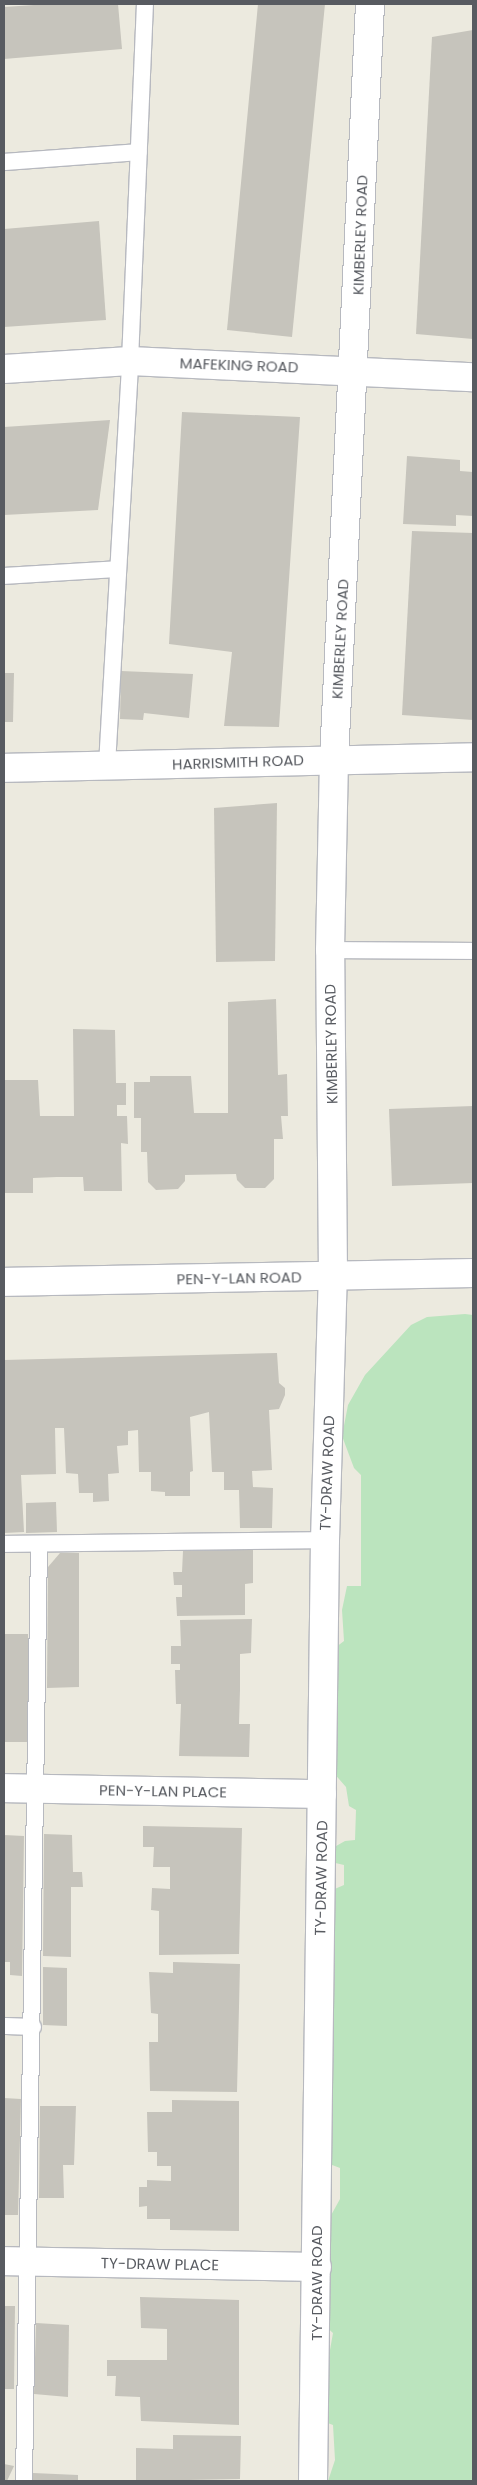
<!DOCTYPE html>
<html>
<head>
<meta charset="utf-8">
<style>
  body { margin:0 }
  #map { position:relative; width:477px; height:2485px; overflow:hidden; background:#eceadf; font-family:Poppins,sans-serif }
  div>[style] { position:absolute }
  .green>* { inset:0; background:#bbe4be }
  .building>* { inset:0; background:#c6c4bc }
  .roads { filter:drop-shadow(1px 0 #b7b9bf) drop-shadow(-1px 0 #b7b9bf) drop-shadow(0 1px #b7b9bf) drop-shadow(0 -1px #b7b9bf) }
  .lane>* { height:16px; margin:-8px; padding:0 8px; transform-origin:8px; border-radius:8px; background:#fff }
  .street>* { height:28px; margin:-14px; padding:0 14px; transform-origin:14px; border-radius:14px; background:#fff }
  .secondary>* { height:28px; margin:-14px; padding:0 14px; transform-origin:14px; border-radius:14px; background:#fff }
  span { translate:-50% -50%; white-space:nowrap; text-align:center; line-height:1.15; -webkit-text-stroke:5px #fff; paint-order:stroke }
  .street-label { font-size:15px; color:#585b61 }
  .frame { position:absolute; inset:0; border:5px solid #585b61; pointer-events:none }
</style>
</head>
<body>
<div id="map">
  <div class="green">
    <i style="clip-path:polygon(465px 1314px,473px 1315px,473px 2481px,328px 2481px,335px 2460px,333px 2425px,312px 2417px,305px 2364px,330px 2350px,333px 2333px,312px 2314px,301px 2292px,324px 2228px,340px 2199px,340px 2168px,327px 2163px,312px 1985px,304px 1976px,311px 1956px,306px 1940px,309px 1927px,330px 1891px,344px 1885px,344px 1865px,331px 1862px,329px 1850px,345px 1841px,355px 1840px,356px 1810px,349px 1806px,346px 1787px,332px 1771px,331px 1651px,344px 1641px,342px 1610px,347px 1586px,361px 1586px,361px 1475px,354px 1468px,342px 1436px,348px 1405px,365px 1375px,411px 1325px,427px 1317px)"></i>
  </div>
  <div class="building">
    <i style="clip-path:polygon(49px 4px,118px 4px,122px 49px,4px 59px,4px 7px)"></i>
    <i style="clip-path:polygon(258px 4px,325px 4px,292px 337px,227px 330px)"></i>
    <i style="clip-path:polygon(473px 30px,473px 339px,416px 334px,432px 37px)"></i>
    <i style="clip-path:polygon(99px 221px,106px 320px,4px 327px,4px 229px)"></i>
    <i style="clip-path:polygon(182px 412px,300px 417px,279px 727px,224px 726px,232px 652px,169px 644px)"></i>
    <i style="clip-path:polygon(110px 420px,98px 510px,4px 515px,4px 427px)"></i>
    <i style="clip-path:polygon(407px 456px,460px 460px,460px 471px,473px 472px,473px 516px,456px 515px,456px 526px,403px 524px)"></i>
    <i style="clip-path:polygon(412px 531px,473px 533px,473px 720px,402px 715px)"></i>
    <i style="clip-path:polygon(121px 671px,193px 674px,189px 718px,144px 713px,143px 720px,120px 719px)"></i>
    <i style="clip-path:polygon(4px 673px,14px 673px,13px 722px,4px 722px)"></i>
    <i style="clip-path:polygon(277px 803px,275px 961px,216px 962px,214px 808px)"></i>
    <i style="clip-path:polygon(276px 999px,278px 1075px,287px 1074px,288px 1116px,281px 1116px,283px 1139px,274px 1139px,274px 1179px,265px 1188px,245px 1188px,237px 1180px,236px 1174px,185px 1175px,185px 1181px,178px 1189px,156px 1190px,148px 1182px,147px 1152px,141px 1152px,141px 1118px,134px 1118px,134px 1082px,150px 1082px,150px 1076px,191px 1076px,194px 1113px,228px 1113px,228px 1002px)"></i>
    <i style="clip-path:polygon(73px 1029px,115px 1030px,116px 1083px,126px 1083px,126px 1105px,117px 1105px,117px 1116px,127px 1116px,128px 1144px,121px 1143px,122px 1191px,84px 1191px,83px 1177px,57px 1177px,33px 1178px,33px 1193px,4px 1193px,4px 1080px,38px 1080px,40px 1116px,74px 1116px)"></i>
    <i style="clip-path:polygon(473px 1106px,473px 1183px,392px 1186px,389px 1109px)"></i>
    <i style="clip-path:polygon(277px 1353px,279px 1383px,285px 1388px,285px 1395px,279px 1409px,269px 1410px,272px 1470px,252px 1471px,253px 1487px,273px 1488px,272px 1528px,240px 1528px,239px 1490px,224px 1490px,224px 1472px,212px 1472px,209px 1412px,190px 1417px,193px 1471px,190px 1472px,190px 1496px,165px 1496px,165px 1492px,151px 1491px,151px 1472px,139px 1472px,138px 1430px,128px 1431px,128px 1445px,117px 1446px,119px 1473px,108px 1474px,109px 1501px,93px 1502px,93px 1493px,79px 1493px,78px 1474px,66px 1473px,64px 1428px,55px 1428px,56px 1474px,21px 1475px,24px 1532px,4px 1533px,4px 1360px)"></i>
    <i style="clip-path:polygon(56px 1502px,57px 1532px,26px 1533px,26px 1503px)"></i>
    <i style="clip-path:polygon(253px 1549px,253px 1583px,245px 1584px,245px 1615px,177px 1616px,176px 1597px,182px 1597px,182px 1585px,174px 1585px,173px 1572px,182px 1572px,183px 1551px)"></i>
    <i style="clip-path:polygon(60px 1553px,79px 1553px,79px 1687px,47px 1688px,48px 1567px)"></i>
    <i style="clip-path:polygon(252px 1619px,251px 1653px,240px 1654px,240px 1690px,239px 1724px,250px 1724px,249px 1757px,179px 1756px,181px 1704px,176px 1704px,175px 1670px,180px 1670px,180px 1664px,171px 1664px,171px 1646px,181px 1646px,180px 1620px)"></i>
    <i style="clip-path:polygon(4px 1634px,28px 1634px,28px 1742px,4px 1742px)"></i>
    <i style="clip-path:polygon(143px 1826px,242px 1828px,239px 1954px,159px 1955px,159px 1911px,151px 1910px,152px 1888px,170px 1889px,170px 1867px,153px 1867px,154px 1847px,143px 1847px)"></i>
    <i style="clip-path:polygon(44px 1834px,72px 1835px,73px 1872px,82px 1872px,83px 1887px,71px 1887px,71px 1957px,43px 1956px)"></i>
    <i style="clip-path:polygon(4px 1835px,24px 1836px,22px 1976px,10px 1975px,10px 1962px,4px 1962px)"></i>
    <i style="clip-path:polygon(173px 1962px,240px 1964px,237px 2092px,150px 2091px,149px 2042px,158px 2042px,158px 2014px,151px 2013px,149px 1972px,173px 1973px)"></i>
    <i style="clip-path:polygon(43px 1967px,67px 1968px,67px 2026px,43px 2025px)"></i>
    <i style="clip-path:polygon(4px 2098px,21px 2099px,18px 2215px,4px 2215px)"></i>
    <i style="clip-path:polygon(172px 2100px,239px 2101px,239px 2231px,170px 2230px,170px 2219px,147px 2219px,147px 2206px,139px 2207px,139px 2187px,147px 2187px,147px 2180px,171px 2181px,171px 2166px,157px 2166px,157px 2152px,148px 2152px,147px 2112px,172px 2112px)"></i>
    <i style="clip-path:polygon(40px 2106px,76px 2106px,74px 2165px,63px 2165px,64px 2198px,39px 2198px)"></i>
    <i style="clip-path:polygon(140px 2297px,239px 2300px,239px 2425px,141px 2421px,140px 2397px,115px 2396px,116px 2376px,107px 2376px,107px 2360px,167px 2360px,167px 2329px,141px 2328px)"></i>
    <i style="clip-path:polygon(4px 2306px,15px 2306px,14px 2389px,4px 2389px)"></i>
    <i style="clip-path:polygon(36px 2323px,69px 2325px,68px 2397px,34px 2394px)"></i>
    <i style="clip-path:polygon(173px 2435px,241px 2436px,240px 2479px,136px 2481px,136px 2448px,173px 2449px)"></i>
    <i style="clip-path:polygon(4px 2464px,14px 2466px,7px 2481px,4px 2481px)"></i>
    <i style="clip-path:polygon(33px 2473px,78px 2475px,78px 2481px,32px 2481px)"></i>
  </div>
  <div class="roads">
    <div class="lane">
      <i style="left:4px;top:162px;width:135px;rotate:-4.2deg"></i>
      <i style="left:4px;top:576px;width:113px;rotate:-3.5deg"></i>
      <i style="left:107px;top:765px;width:405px;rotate:-86.7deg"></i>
      <i style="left:130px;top:361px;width:357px;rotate:-87.6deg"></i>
      <i style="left:330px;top:950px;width:143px;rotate:0.4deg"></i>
      <i style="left:4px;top:1544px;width:321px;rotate:-0.7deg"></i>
      <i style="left:4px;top:2026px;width:29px;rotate:2deg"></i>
      <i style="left:24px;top:2481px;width:937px;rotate:-89.08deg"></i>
    </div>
    <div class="street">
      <i style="left:4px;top:369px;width:126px;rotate:-3.6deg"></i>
      <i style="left:130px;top:361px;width:343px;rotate:2.7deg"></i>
      <i style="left:4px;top:768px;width:469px;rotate:-1.3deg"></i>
      <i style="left:4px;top:1788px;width:318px;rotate:1.1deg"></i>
      <i style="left:4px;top:2261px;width:313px;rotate:1.1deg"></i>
      <i style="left:313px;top:2481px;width:941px;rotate:-89.27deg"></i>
      <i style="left:325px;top:1540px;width:264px;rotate:-88.3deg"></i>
      <i style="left:333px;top:1276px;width:326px;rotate:-90.5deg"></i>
      <i style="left:330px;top:950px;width:191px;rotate:-88.8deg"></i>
      <i style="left:334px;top:759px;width:756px;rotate:-87.27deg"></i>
    </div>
    <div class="secondary">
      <i style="left:4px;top:1282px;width:469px;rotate:-1.1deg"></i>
    </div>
  </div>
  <div class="street-label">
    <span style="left:360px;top:235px;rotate:-88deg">KIMBERLEY ROAD</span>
    <span style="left:239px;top:365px;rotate:2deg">MAFEKING ROAD</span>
    <span style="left:340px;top:639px;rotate:-87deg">KIMBERLEY ROAD</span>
    <span style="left:238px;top:762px;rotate:-2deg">HARRISMITH ROAD</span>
    <span style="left:331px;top:1044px;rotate:-91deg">KIMBERLEY ROAD</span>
    <span style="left:239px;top:1278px;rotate:-1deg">PEN-Y-LAN ROAD</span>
    <span style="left:327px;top:1473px;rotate:-88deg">TY-DRAW ROAD</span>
    <span style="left:163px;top:1791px;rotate:1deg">PEN-Y-LAN PLACE</span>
    <span style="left:321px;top:1878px;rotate:-89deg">TY-DRAW ROAD</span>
    <span style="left:160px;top:2264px;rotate:1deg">TY-DRAW PLACE</span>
    <span style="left:317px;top:2283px;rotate:-90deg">TY-DRAW ROAD</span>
  </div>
  <div class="frame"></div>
</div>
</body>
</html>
